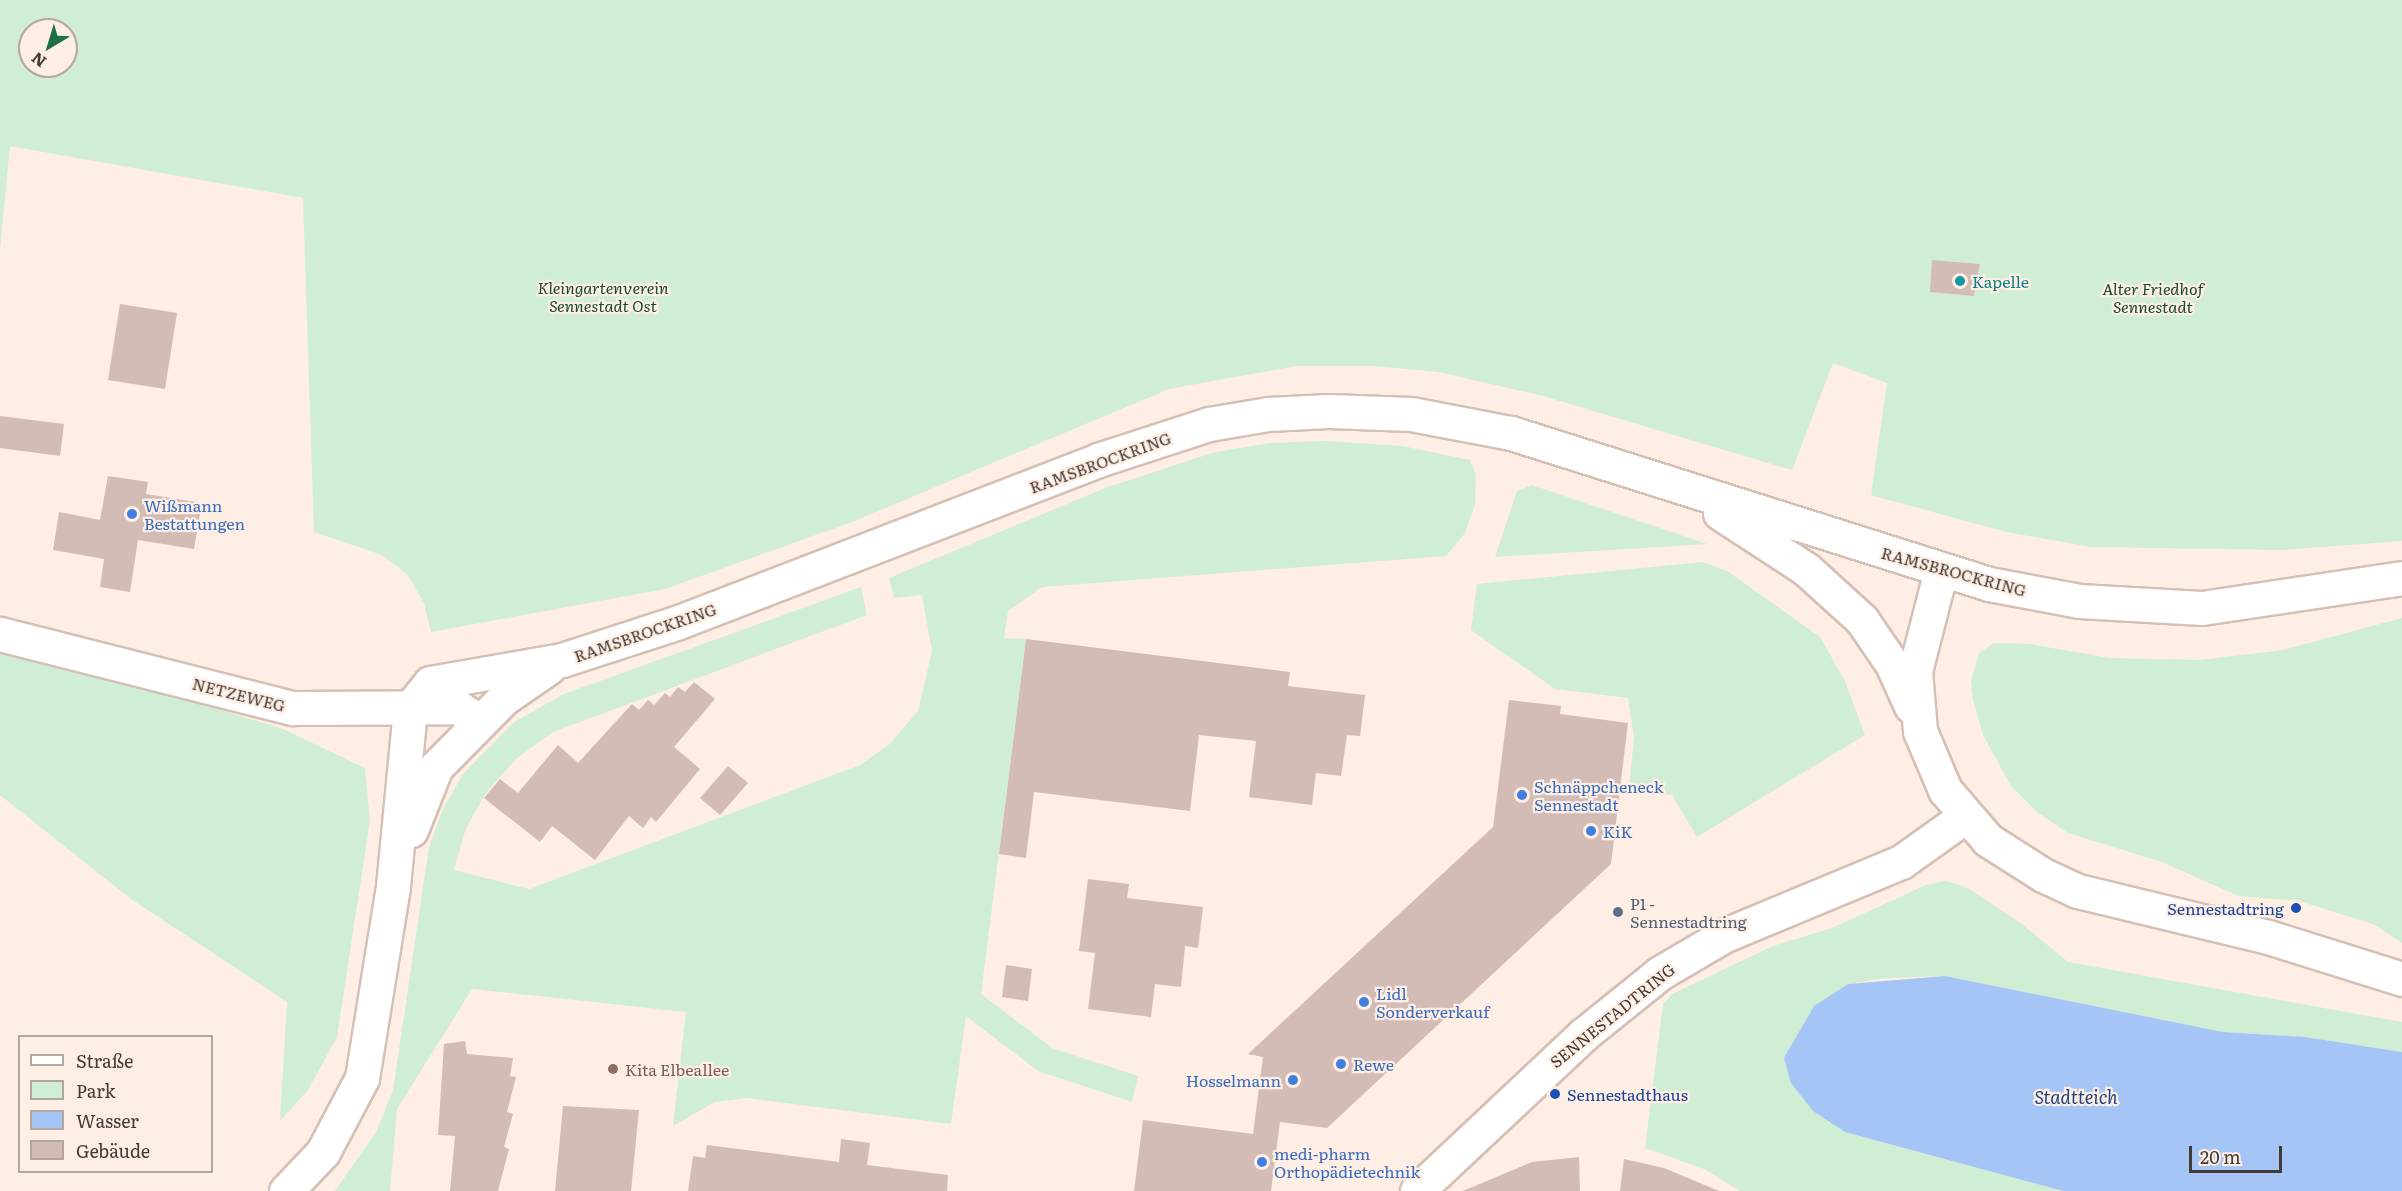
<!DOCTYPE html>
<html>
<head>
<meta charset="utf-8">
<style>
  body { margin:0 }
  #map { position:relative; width:2402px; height:1191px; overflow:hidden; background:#feeee4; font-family:Literata,serif }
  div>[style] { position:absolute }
  .green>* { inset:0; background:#cfeed4 }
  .water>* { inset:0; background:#a5c5f7 }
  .building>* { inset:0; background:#d3bcb6 }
  .roads { filter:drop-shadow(2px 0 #d4c0b4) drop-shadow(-2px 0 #d4c0b4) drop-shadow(0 2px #d4c0b4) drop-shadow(0 -2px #d4c0b4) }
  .minor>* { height:33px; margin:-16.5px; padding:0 16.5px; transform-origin:16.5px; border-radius:16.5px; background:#fff }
  .dots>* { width:16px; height:16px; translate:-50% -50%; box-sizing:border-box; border:3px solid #feeee4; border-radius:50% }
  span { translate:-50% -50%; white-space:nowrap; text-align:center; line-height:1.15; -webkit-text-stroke:4.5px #feeee4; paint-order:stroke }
  .culture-label { font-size:16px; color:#0d838f }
  .left { translate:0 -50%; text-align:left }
  .park-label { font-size:16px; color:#164d26; font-style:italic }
  .street-label { font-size:16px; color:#423a35 }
  .shop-label { font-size:16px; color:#366cbe }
  .right { translate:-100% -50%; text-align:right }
  .service-label { font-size:16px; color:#4e5e75 }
  .transit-label { font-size:16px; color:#164399 }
  .education-label { font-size:16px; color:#785e54 }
  .water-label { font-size:18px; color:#1d447f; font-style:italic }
  .legend { position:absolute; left:18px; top:1035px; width:195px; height:138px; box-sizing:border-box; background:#feeee4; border:2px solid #b3a69e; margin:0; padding:8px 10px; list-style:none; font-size:18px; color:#423a35 }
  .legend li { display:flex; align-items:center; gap:12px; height:30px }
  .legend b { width:30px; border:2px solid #b3a69e }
  .north { position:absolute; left:18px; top:18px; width:60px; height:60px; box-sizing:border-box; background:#feeee4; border:2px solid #b3a69e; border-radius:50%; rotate:218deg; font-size:16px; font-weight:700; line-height:24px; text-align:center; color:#423a35 }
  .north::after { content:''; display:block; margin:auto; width:21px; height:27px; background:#1c7042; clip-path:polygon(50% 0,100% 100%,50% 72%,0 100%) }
  .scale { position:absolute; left:2189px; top:1146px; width:93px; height:27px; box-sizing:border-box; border:3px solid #423a35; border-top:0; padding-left:8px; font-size:18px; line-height:21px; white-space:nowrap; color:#423a35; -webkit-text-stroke:4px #feeee4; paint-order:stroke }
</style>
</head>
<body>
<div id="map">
  <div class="green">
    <i style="clip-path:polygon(evenodd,0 0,2402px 0,2402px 541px,2283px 550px,2092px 547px,2006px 532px,1871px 495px,1887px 383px,1833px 363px,1792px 470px,1543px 396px,1439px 372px,1373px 366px,1296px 366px,1169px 389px,852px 522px,665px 589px,431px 632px,424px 603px,407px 574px,382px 555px,314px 532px,303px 198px,10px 146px,0 249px,0 0,30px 30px,66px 30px,66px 66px,30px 66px,30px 30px)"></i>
    <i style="clip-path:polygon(1326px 441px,1402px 446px,1470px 460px,1476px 475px,1475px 505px,1465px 533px,1446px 556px,1042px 587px,1008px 611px,1004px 638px,1026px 639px,981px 994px,1052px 1048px,1138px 1076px,1132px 1102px,1038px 1071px,966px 1016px,951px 1124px,747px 1098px,715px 1102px,673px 1126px,686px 1012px,472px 989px,397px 1109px,390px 1191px,335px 1191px,376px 1132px,393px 1090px,429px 847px,443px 809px,463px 774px,514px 722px,564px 694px,861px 587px,867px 615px,553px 732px,517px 758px,488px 790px,466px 828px,454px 870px,529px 889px,860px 765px,890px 744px,918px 711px,932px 651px,922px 595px,894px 598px,889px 578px,1108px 487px,1212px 453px,1268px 443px)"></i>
    <i style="clip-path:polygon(1532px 485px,1707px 544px,1495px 557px,1517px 491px)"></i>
    <i style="clip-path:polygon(1703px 562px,1727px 571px,1820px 637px,1845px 681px,1865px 735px,1697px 837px,1672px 795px,1629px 788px,1634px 737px,1628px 698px,1555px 689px,1471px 630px,1477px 584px)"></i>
    <i style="clip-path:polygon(2402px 618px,2402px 943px,2373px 924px,2299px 901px,2238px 896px,2162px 862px,2068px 833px,2037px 812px,2011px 786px,1983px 735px,1973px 700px,1971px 681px,1979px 653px,1994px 643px,2029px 644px,2109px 658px,2200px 660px,2283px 650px)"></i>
    <i style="clip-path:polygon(0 648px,83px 667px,283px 729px,365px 768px,370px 820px,337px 1037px,308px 1090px,280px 1121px,287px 1002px,131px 899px,0 795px)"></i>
    <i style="clip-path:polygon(1946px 881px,1966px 887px,2022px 924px,2068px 962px,2402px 1022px,2402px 1052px,2305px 1037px,2223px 1032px,1945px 976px,1887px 978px,1848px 984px,1845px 1132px,2063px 1191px,1740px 1191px,1704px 1169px,1645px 1148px,1663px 1004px,1672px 994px,1773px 946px,1832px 928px,1926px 885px)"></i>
  </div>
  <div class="water">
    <i style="clip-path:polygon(1945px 976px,2223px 1032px,2305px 1037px,2402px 1052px,2402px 1191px,2063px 1191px,1845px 1132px,1813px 1111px,1791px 1083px,1784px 1058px,1814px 1006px,1848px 984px)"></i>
  </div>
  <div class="building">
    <i style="clip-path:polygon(1932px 260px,1980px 264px,1974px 296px,1930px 292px)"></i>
    <i style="clip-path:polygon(120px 304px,177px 313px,165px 389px,108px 380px)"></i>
    <i style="clip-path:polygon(0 416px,64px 424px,60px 456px,0 448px)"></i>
    <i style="clip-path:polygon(108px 476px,148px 482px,146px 494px,202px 503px,194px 549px,138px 540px,130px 592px,100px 587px,104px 559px,53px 550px,59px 512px,100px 520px)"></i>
    <i style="clip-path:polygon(1026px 639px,1290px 672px,1288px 686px,1365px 695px,1360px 736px,1347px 735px,1341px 776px,1316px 773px,1312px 805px,1249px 797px,1256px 741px,1199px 735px,1190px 811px,1034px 792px,1026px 858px,999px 854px)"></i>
    <i style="clip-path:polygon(694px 682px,715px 699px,674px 747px,700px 769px,656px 822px,651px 817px,643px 828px,629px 816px,595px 860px,552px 826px,540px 842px,484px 798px,500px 779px,518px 793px,558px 745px,578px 763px,632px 704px,639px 710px,648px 700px,654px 705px,665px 693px,670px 697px,678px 687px,685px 692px)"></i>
    <i style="clip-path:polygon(1509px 700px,1561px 706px,1560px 714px,1628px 723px,1611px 864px,1327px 1128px,1280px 1122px,1271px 1191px,1134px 1191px,1143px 1120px,1253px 1134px,1263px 1057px,1248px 1054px,1493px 827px)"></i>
    <i style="clip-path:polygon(728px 766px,748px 783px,720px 815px,700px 798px)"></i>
    <i style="clip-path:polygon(1088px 879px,1129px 884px,1127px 898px,1203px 907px,1198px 948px,1185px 946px,1181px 987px,1155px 984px,1151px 1017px,1088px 1009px,1095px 953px,1079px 951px)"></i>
    <i style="clip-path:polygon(1006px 965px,1032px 969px,1028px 1001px,1002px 997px)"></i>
    <i style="clip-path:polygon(465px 1041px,467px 1054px,513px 1058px,510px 1076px,516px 1077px,507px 1112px,513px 1114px,504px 1147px,509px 1149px,498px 1191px,450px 1191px,455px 1136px,438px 1135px,444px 1044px)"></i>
    <i style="clip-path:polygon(563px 1106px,639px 1110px,631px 1191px,555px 1191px)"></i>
    <i style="clip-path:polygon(841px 1139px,870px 1143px,867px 1165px,948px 1175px,947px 1191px,688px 1191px,693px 1156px,705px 1158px,707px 1145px,839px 1162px)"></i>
    <i style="clip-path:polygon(1579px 1157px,1580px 1191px,1463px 1191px,1532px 1162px)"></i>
    <i style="clip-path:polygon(1624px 1159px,1664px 1168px,1719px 1191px,1620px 1191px)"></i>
  </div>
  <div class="roads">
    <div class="minor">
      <i style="left:1720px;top:513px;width:103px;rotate:33.1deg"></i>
      <i style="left:1806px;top:569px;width:76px;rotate:42.3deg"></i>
      <i style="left:1862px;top:620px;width:53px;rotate:55.7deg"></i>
      <i style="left:1892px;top:664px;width:46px;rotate:65.7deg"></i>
      <i style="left:1941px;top:570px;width:104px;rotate:104.4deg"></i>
      <i style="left:1915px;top:671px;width:60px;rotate:85.2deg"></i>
      <i style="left:1920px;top:731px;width:64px;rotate:67deg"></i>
      <i style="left:1945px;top:790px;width:66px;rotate:49.3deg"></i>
      <i style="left:1988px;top:840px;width:65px;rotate:32.5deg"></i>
      <i style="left:2043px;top:875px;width:38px;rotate:25deg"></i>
      <i style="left:2078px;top:891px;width:195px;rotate:13.6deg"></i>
      <i style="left:2268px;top:937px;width:140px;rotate:17.4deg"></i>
      <i style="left:0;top:634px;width:302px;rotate:14.2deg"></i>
      <i style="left:293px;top:708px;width:165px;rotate:-0.3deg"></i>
      <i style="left:458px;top:707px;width:24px;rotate:35deg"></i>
      <i style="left:411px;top:830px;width:68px;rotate:-68.4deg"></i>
      <i style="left:436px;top:767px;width:95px;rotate:-45.4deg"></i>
      <i style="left:503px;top:699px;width:55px;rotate:-34.6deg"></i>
      <i style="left:286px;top:1191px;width:54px;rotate:-46.5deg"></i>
      <i style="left:323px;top:1152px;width:84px;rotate:-62.2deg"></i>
      <i style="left:362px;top:1078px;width:194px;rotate:-80.8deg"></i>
      <i style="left:393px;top:886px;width:179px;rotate:-84.5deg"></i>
      <i style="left:410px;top:708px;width:32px;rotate:-51deg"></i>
      <i style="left:430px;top:683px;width:134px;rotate:-9.9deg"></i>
      <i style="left:562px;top:660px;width:123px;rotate:-18deg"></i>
      <i style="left:679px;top:622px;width:449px;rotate:-21.1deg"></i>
      <i style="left:1098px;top:460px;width:117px;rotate:-18deg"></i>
      <i style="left:1209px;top:424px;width:60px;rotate:-9.6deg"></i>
      <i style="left:1268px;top:414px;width:61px;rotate:-2.8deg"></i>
      <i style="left:1329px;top:411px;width:82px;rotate:2.1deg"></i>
      <i style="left:1411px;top:414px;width:102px;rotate:10.8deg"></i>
      <i style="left:1511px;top:433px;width:501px;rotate:17.53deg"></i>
      <i style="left:1989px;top:584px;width:92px;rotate:10.7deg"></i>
      <i style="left:2079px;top:601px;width:123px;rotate:3.3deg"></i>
      <i style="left:2202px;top:608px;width:202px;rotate:-8.5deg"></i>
      <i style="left:1417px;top:1191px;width:228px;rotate:-43.2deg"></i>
      <i style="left:1583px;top:1035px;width:99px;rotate:-38.8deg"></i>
      <i style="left:1660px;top:973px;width:73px;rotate:-30.4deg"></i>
      <i style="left:1723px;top:936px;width:193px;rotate:-22.6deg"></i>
      <i style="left:1901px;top:862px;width:77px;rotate:-35.5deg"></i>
    </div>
  </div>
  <div class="dots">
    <i style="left:1960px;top:281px;background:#0f9aa8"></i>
    <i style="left:132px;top:514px;background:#3f7fe0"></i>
    <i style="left:1522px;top:795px;background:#3f7fe0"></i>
    <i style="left:1591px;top:831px;background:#3f7fe0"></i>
    <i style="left:2296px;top:908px;background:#1a4fb4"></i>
    <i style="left:1618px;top:912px;background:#5c6f8a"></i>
    <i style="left:1364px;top:1002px;background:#3f7fe0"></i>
    <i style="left:1341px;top:1064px;background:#3f7fe0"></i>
    <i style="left:613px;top:1069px;background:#8d6e63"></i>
    <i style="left:1293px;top:1080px;background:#3f7fe0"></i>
    <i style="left:1555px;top:1094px;background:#1a4fb4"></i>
    <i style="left:1262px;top:1162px;background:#3f7fe0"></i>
  </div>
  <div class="culture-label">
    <span class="left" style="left:1972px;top:281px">Kapelle</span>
  </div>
  <div class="park-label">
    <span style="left:603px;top:296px">Kleingartenverein<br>Sennestadt Ost</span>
    <span style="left:2153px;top:297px">Alter Friedhof<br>Sennestadt</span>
  </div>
  <div class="street-label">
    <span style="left:1100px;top:462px;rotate:-20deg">RAMSBROCKRING</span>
    <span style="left:1954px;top:571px;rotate:15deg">RAMSBROCKRING</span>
    <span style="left:645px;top:632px;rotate:-19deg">RAMSBROCKRING</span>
    <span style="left:239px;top:694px;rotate:14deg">NETZEWEG</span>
    <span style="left:1612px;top:1015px;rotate:-39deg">SENNESTADTRING</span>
  </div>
  <div class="shop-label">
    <span class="left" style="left:144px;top:514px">Wißmann<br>Bestattungen</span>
    <span class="left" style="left:1534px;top:795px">Schnäppcheneck<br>Sennestadt</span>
    <span class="left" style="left:1603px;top:831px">KiK</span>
    <span class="left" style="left:1376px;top:1002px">Lidl<br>Sonderverkauf</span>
    <span class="left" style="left:1353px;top:1064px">Rewe</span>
    <span class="right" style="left:1281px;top:1080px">Hosselmann</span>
    <span class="left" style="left:1274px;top:1162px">medi-pharm<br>Orthopädietechnik</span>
  </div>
  <div class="service-label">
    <span class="left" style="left:1630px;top:912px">P1 -<br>Sennestadtring</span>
  </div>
  <div class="transit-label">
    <span class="right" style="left:2284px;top:908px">Sennestadtring</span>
    <span class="left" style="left:1567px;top:1094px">Sennestadthaus</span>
  </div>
  <div class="education-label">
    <span class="left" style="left:625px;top:1069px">Kita Elbeallee</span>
  </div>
  <div class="water-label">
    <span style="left:2076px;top:1097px">Stadtteich</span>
  </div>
  <ul class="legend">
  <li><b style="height:8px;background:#fff"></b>Straße</li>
  <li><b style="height:16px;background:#cfeed4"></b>Park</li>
  <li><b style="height:16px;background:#a5c5f7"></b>Wasser</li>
  <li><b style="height:16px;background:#d3bcb6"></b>Gebäude</li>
  </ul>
  <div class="north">N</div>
  <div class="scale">20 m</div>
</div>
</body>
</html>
